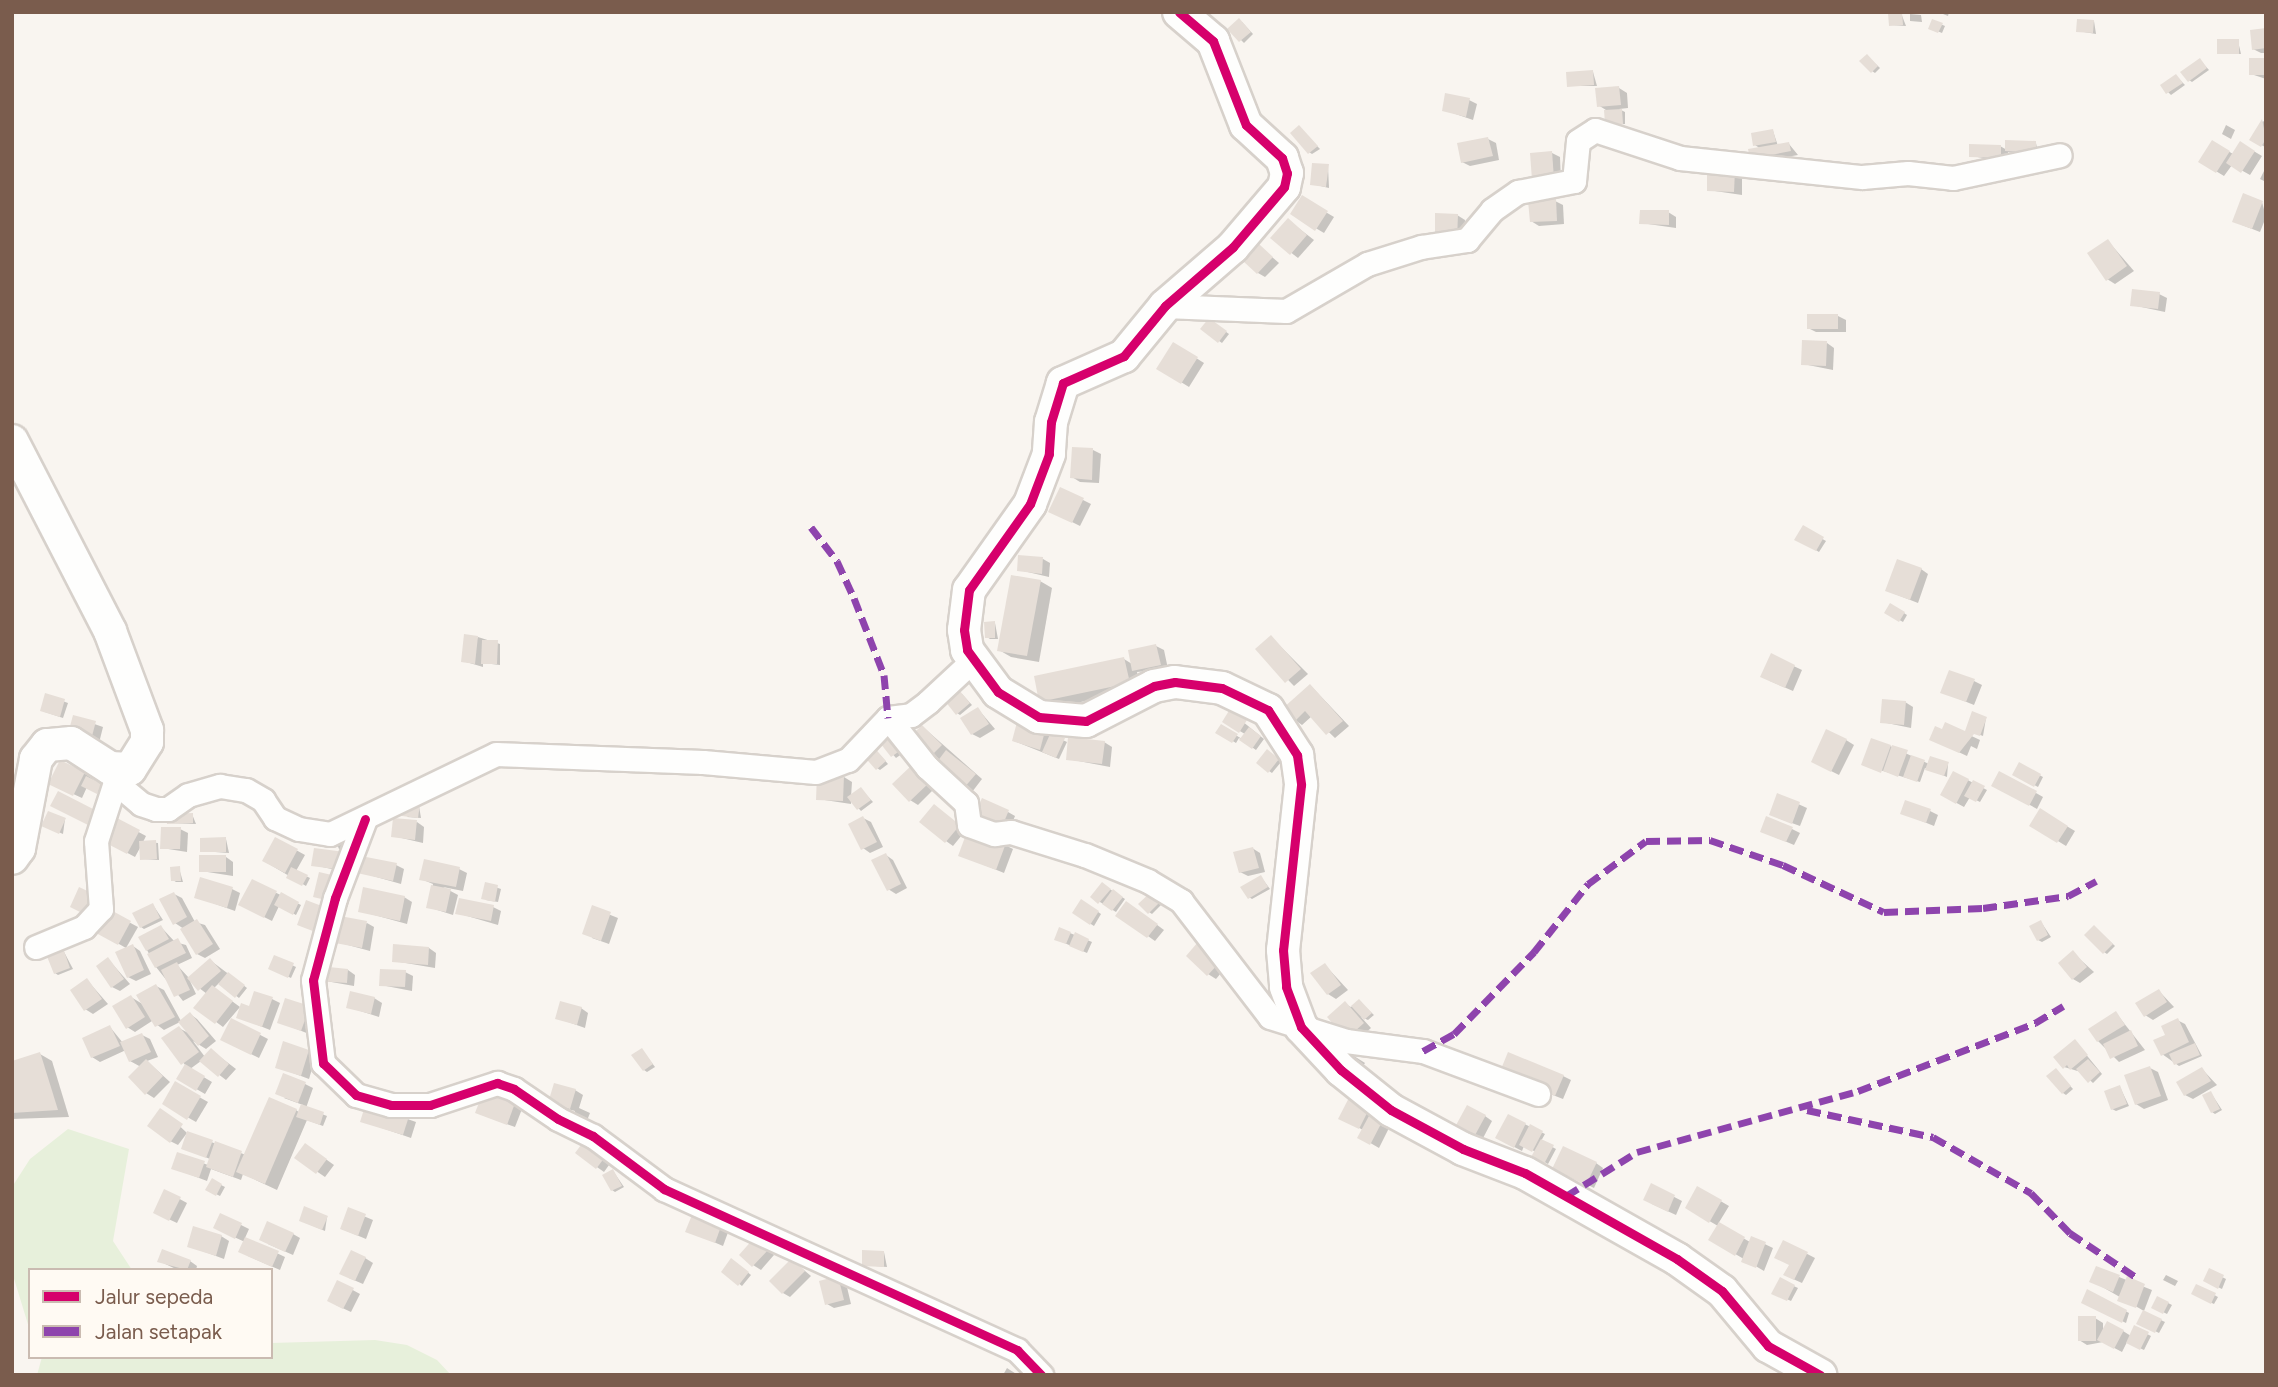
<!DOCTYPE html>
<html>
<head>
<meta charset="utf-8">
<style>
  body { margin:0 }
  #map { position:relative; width:2278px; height:1387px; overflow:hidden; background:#f9f5f0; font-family:Figtree,sans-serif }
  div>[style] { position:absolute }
  .green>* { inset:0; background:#e7f0db }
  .shadow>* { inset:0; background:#0003 }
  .building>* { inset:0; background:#e6ded7 }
  .roads { filter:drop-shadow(2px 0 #d7d1cb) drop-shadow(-2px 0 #d7d1cb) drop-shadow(0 2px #d7d1cb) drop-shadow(0 -2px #d7d1cb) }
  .street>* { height:23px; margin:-11.5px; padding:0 11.5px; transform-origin:11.5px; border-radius:11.5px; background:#fefefd }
  .secondary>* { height:32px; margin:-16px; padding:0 16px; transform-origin:16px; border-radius:16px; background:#fefefd }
  .quiet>* { height:7px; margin-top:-3.5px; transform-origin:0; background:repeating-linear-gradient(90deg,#8e44ad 0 14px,transparent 0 21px) }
  .cycleway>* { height:9px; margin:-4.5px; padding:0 4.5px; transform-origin:4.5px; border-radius:4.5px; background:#d6006c }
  span { translate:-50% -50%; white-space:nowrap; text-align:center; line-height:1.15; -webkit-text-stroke:7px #fffaf3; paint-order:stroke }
  .frame { position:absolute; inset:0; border:14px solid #7a5c4d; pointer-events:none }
  .legend { position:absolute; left:28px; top:1268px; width:245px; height:91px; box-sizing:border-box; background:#fffaf3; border:2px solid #cabbb1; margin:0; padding:9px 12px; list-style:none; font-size:21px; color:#7a5c4d }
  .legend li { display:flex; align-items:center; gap:14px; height:35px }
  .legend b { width:35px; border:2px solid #cabbb1 }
</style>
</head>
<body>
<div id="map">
  <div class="green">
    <i style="clip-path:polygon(68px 1129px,129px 1149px,113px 1241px,132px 1270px,30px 1270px,30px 1331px,12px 1272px,12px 1187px,30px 1159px)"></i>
    <i style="clip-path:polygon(375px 1340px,407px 1345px,437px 1360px,451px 1375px,37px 1375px,42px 1357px,271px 1357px,271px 1343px)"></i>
  </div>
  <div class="shadow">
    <i style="clip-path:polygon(1938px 12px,1949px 12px,1948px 16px)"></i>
    <i style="clip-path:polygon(1901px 13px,1906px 26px,1891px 25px)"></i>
    <i style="clip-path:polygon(1910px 14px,1921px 15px,1922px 22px,1910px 21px)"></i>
    <i style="clip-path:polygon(1933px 21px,1945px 26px,1942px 33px,1930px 28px)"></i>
    <i style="clip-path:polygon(2094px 21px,2096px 34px,2078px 31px)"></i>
    <i style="clip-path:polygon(1242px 22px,1253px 34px,1244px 43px,1230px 29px)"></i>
    <i style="clip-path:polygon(2266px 30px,2266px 53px,2261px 53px,2253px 49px)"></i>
    <i style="clip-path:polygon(2238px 41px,2241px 54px,2219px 53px)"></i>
    <i style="clip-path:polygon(1867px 56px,1880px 68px,1875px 73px,1872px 71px)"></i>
    <i style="clip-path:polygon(2266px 59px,2266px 79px,2251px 74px)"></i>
    <i style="clip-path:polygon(2200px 60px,2209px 70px,2192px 82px,2189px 80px)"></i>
    <i style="clip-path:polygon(1593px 72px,1597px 86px,1569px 86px)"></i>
    <i style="clip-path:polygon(2176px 76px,2185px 85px,2171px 95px,2162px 86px)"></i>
    <i style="clip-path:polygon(1619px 88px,1627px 93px,1628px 108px,1619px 109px,1625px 112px,1625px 124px,1610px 125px,1606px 110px,1598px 105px)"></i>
    <i style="clip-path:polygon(1469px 100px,1477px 104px,1473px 120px,1444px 110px)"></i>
    <i style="clip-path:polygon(2263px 121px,2266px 123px,2265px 147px,2251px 139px)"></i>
    <i style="clip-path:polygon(2226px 125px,2235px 130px,2231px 139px,2222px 134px)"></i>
    <i style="clip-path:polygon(1299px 127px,1320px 149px,1312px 154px,1309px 152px)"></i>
    <i style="clip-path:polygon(1773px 131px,1778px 146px,1789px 144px,1798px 155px,1759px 162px,1761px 149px,1755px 145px)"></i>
    <i style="clip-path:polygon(1488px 139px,1496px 143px,1499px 160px,1470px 166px,1462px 162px)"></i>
    <i style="clip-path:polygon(2213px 142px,2233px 154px,2240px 143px,2262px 156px,2250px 175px,2232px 165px,2224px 176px,2201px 162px)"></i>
    <i style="clip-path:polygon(2036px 143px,2038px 153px,2008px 152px,2008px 162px,1971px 156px,2000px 146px,2007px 150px)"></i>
    <i style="clip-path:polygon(1552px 153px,1560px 157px,1561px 182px,1541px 183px)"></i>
    <i style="clip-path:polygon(1328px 166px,1329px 188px,1312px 184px)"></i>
    <i style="clip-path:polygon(2266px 167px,2266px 182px,2260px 179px)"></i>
    <i style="clip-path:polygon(1709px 171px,1742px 176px,1742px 195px,1708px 190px)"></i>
    <i style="clip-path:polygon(1302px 198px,1334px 217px,1324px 233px,1292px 214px)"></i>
    <i style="clip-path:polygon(1555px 201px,1563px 205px,1564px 224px,1539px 226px,1531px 221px)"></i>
    <i style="clip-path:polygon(2262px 202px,2266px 217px,2260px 232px,2242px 225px)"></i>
    <i style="clip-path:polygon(1668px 212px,1676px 217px,1676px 228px,1641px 223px)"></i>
    <i style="clip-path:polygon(1457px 215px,1465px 220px,1464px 243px,1444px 243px)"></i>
    <i style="clip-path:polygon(1288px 220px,1314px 240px,1298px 258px,1272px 238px)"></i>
    <i style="clip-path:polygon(2108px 241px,2134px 271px,2115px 284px,2107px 279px)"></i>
    <i style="clip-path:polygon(1259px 246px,1279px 263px,1265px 277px,1258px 273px)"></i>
    <i style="clip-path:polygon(2159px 294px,2167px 298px,2165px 312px,2132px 305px)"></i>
    <i style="clip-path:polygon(1808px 316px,1838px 316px,1846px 320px,1846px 332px,1816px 332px,1808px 328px)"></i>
    <i style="clip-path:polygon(1209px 320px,1229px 334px,1222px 343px,1202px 329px)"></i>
    <i style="clip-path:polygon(1827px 343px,1834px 348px,1833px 370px,1803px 364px)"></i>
    <i style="clip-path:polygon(1174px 344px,1204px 363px,1189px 387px,1158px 368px)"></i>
    <i style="clip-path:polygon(1093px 450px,1101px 454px,1099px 483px,1080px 482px,1072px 477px)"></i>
    <i style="clip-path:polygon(1061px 489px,1091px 504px,1080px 526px,1058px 515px)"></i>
    <i style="clip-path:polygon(1803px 528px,1826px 541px,1819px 552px,1797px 539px)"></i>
    <i style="clip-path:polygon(1043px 559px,1050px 563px,1049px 577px,1019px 570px)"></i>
    <i style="clip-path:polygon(1921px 569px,1928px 574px,1918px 603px,1895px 594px)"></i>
    <i style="clip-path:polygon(1040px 581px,1052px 588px,1039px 662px,1011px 657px,999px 650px)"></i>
    <i style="clip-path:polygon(1891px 605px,1907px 615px,1903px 622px,1887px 613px)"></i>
    <i style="clip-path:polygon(995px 623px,998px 639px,990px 639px,987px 637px)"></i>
    <i style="clip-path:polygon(478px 637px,500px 644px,500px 665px,483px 663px,483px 667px,463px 661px)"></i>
    <i style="clip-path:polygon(1271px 637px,1308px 674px,1294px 686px,1258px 649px)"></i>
    <i style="clip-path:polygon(1156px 646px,1164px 650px,1168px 669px,1137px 672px,1141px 689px,1053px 708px,1041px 701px,1124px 659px,1132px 664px)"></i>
    <i style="clip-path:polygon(1772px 656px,1802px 670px,1793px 691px,1770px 681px)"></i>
    <i style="clip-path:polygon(1974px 681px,1982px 685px,1974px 705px,1942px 692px)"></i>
    <i style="clip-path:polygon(1311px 686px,1349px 726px,1335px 738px,1312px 716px,1302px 725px,1295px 720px)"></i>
    <i style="clip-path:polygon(962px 694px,972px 705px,960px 715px,957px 713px)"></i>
    <i style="clip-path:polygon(46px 695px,68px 703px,63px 718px,45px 712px)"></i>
    <i style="clip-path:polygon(1905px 702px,1913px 707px,1911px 728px,1882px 722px)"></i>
    <i style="clip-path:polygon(978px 709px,995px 729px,980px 738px,972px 734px)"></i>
    <i style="clip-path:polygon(1231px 712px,1264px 739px,1256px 750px,1239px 738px,1236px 743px,1218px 732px,1221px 726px,1242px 739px,1245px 734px,1224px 722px)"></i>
    <i style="clip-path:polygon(74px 717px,103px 727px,99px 743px,77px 737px)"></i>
    <i style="clip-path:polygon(1986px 718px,1983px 736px,1970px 731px)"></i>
    <i style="clip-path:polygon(1946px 724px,1980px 740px,1977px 749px,1971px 746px,1967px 756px,1939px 743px)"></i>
    <i style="clip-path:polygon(923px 727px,982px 779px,972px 792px,929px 758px)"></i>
    <i style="clip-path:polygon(1045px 732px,1067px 742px,1059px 759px,1014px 741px)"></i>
    <i style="clip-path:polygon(880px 740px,906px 751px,896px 758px)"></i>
    <i style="clip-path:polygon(1846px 740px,1854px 745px,1839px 775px,1821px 766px)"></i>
    <i style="clip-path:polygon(1104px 742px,1112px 747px,1110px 767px,1068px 759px)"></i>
    <i style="clip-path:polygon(1890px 746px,1929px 764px,1948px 764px,1947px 777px,1925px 768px,1920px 782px,1863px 765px)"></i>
    <i style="clip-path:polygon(873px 747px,888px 764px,880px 770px,877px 768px)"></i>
    <i style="clip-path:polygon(1270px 753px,1281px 762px,1272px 773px,1269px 771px)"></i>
    <i style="clip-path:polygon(2020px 765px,2043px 777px,2038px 787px,2014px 774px)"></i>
    <i style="clip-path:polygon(914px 766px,936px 787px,918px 805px,910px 800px)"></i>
    <i style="clip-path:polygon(84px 773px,104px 787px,101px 794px,87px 787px,82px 798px,58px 787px)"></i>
    <i style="clip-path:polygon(1954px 773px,1987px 790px,1980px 802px,1970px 797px,1964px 807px,1942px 795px)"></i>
    <i style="clip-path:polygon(2000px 773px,2043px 797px,2037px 809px,1994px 785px)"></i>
    <i style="clip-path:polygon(844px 777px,852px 782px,851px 797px,861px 789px,873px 802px,861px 811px,851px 800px,851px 804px,818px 799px)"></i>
    <i style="clip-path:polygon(1778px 795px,1807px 808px,1800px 826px,1778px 818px)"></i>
    <i style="clip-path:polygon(419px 806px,421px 818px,407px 817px)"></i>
    <i style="clip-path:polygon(934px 806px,966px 830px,953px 846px,946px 841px)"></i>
    <i style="clip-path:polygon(1930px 811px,1938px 815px,1934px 826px,1902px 813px)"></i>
    <i style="clip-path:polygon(2041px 811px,2075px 831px,2066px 846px,2032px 825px)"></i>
    <i style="clip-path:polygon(1008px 812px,1015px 816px,1009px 831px,983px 820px)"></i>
    <i style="clip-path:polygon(192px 814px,196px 824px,168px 823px)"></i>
    <i style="clip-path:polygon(863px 818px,871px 822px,883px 847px,870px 853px,863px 848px)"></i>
    <i style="clip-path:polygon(65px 819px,63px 834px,47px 827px)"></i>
    <i style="clip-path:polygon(118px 821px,146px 836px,143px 842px,158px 843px,159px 860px,142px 859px,141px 846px,135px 857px,107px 842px)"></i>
    <i style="clip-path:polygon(417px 822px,424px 827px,423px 843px,393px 836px)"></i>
    <i style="clip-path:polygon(180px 829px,188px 833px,187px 852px,162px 848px)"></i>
    <i style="clip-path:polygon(1792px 829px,1800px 833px,1794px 845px,1770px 835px)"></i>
    <i style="clip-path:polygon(226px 839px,229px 853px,201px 851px)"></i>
    <i style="clip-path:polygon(276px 839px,305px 855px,296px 871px,310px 878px,306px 886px,264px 861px)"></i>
    <i style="clip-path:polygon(336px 842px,350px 842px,353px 849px,339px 849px)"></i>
    <i style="clip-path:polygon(1005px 845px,1013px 849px,1004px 873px,960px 855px)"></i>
    <i style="clip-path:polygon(1252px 848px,1260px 853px,1265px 872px,1248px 876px,1240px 872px)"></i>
    <i style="clip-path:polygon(886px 855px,893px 860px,907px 888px,896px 894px,888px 889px)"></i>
    <i style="clip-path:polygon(226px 857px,233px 862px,233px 876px,201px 871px)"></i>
    <i style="clip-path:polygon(352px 858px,350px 873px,313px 865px)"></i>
    <i style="clip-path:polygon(396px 865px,404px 869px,401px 884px,359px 872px)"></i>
    <i style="clip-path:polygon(179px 868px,183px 882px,176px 882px,173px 880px)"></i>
    <i style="clip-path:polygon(459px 869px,467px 873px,463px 891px,443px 887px,458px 895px,453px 915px,428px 907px,433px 884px,421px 879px)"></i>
    <i style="clip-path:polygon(1261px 877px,1270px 889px,1252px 899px,1249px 897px)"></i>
    <i style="clip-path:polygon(252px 881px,301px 905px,296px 915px,279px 906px,272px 921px,248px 909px)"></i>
    <i style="clip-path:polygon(486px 884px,501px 889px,498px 902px,486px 900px)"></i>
    <i style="clip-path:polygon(1105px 886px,1125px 899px,1116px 912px,1092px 897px)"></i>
    <i style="clip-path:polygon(232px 889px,240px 893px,235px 911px,196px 897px)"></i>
    <i style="clip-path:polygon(174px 894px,182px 898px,195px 922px,205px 925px,220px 949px,205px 958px,197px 954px,184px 929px,175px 923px)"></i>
    <i style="clip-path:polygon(1154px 896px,1162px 904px,1152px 914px,1149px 912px)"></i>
    <i style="clip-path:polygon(404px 897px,412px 902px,407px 924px,360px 911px)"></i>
    <i style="clip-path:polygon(1082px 901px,1101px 914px,1094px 926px,1074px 913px)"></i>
    <i style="clip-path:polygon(153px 905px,163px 920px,144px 929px,141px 927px)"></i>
    <i style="clip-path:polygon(493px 907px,501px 911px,498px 925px,457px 913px)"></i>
    <i style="clip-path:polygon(593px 908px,618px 918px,609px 944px,592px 938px)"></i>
    <i style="clip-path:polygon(1134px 908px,1164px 930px,1155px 941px,1118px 915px)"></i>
    <i style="clip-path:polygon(110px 912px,138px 927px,126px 948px,98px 932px)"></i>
    <i style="clip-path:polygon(2041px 922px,2051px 937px,2042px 942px,2038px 940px)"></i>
    <i style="clip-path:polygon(367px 923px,374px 927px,370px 951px,337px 942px)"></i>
    <i style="clip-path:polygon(161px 927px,175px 942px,186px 945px,192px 958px,177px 965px,189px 978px,210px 960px,247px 988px,239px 998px,219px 983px,214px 988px,240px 1007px,223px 1027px,196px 1007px,207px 994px,190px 981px,196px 994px,183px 1001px,156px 967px,147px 950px)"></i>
    <i style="clip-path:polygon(1060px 929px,1092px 942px,1087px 953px,1060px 941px)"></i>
    <i style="clip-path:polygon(2097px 929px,2115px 946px,2107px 954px,2104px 952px)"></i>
    <i style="clip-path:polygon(133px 946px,140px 951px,151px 974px,136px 981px,128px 977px)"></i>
    <i style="clip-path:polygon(429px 948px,436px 953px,435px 968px,394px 961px)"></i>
    <i style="clip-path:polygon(1206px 949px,1226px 967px,1216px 979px,1208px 974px)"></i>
    <i style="clip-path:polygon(63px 950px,73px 969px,58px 975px,55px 973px)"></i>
    <i style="clip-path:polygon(2073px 953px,2094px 972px,2080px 983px,2073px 979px)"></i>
    <i style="clip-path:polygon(275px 957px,296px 967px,291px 978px,270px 968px)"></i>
    <i style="clip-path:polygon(108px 959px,130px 984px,120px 991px,112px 987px)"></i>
    <i style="clip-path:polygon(1325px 965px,1348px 990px,1336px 999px,1328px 994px)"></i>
    <i style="clip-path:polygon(348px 970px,355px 975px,354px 986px,320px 980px)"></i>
    <i style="clip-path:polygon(405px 972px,413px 976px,412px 991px,381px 985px)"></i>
    <i style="clip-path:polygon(87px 980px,108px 1004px,93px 1014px,85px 1009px)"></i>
    <i style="clip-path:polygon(156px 986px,164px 990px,181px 1021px,190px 1014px,197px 1019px,216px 1041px,206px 1049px,193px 1041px,205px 1057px,211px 1050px,236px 1069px,226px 1080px,201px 1061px,190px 1069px,212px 1082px,205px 1094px,179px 1079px,186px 1066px,164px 1039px,179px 1028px,190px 1034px,180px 1022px,164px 1030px,152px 1021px,135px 1032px,127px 1027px,131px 997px,144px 1005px)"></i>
    <i style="clip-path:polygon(2159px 991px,2174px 1007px,2153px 1020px,2145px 1015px)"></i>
    <i style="clip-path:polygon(374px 998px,382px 1003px,379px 1017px,348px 1007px)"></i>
    <i style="clip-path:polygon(272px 999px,280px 1003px,270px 1030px,238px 1017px)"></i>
    <i style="clip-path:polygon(1359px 1001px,1374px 1015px,1368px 1020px,1361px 1017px,1371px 1028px,1355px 1042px,1345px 1004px,1351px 1007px)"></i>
    <i style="clip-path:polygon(309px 1008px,309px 1034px,279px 1022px)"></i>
    <i style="clip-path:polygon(581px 1008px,588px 1013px,585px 1028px,557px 1018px)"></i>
    <i style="clip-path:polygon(2116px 1013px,2145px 1050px,2119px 1062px,2098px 1041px)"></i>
    <i style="clip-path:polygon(231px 1020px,268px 1039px,259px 1058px,230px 1044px)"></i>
    <i style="clip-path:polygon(2177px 1020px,2185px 1024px,2202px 1056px,2179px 1066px,2162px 1054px)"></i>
    <i style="clip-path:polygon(110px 1027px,123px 1043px,142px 1035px,150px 1039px,158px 1057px,147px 1061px,170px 1082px,154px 1098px,146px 1093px,141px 1067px,130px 1061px,126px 1050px,100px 1062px,92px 1057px)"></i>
    <i style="clip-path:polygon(2075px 1041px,2102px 1074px,2093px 1083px,2081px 1072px,2064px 1067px)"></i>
    <i style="clip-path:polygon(642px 1050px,655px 1067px,647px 1072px,644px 1070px)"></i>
    <i style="clip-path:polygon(309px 1051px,316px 1056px,309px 1079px,277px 1067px)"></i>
    <i style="clip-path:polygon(40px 1054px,52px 1061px,69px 1117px,12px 1119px,12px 1063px)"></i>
    <i style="clip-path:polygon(1354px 1056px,1365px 1063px,1361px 1069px,1350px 1062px)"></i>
    <i style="clip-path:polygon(2150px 1068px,2158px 1072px,2168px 1100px,2144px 1109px,2136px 1104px)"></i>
    <i style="clip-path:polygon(2202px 1069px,2217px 1085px,2193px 1099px,2185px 1095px)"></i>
    <i style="clip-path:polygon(2056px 1070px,2073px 1089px,2066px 1095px,2063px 1093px)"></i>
    <i style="clip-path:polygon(1563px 1076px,1571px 1080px,1563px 1099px,1509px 1078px)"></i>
    <i style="clip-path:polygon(176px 1084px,208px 1102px,196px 1122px,164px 1104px)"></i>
    <i style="clip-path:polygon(305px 1084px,313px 1088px,306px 1108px,327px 1116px,323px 1126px,307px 1120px,277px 1190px,243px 1174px,241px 1180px,211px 1169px,207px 1181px,173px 1168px,178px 1154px,208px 1165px,210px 1159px,183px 1148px,187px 1133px,178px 1145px,170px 1141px,168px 1115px,187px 1133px,246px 1155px,296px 1110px,300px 1113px,303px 1105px,284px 1098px)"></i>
    <i style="clip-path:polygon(2120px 1087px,2129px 1106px,2116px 1111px,2112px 1109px)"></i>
    <i style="clip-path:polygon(575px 1090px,583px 1095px,579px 1108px,590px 1113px,586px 1123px,573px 1118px,575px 1111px,557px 1106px)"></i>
    <i style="clip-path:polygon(2211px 1093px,2222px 1110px,2215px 1114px,2212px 1112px)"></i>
    <i style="clip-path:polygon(484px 1094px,522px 1109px,515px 1127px,485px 1116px)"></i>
    <i style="clip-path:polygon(367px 1105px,416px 1122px,411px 1138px,362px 1121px)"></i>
    <i style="clip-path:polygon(1379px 1108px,1390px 1126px,1379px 1148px,1360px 1137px,1363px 1130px,1341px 1118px)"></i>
    <i style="clip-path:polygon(1485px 1116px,1492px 1121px,1482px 1140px,1458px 1126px)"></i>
    <i style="clip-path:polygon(1508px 1116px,1545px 1134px,1541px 1141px,1556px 1149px,1548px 1164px,1534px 1156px,1536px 1152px,1524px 1146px,1522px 1151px,1497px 1138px)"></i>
    <i style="clip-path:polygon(313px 1150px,334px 1165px,325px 1177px,297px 1158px)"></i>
    <i style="clip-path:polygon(577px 1153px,614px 1158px,604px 1172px)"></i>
    <i style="clip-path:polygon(1596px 1163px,1603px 1168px,1594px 1188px,1562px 1172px)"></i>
    <i style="clip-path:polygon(613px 1171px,624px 1187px,615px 1192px,612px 1190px)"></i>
    <i style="clip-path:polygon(213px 1181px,225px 1187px,220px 1196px,208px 1190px)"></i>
    <i style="clip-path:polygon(1651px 1185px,1682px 1201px,1676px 1215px,1652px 1204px)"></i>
    <i style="clip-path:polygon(1698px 1188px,1729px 1206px,1718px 1224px,1750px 1242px,1752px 1238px,1773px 1248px,1764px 1271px,1710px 1239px,1718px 1226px,1687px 1208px)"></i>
    <i style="clip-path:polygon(165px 1191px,187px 1203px,177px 1223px,162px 1216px)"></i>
    <i style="clip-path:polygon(349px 1210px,373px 1220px,366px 1239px,342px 1229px)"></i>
    <i style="clip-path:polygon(695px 1212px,730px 1227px,723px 1246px,688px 1231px)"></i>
    <i style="clip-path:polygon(221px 1215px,249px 1229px,245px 1238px,285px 1257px,280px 1270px,248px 1256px,245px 1242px,223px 1232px)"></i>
    <i style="clip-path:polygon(327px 1217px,325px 1231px,304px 1222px)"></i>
    <i style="clip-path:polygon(293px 1234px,300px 1238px,293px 1255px,268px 1244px)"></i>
    <i style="clip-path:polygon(221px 1236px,229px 1241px,224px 1259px,189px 1246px)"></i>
    <i style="clip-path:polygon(1784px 1242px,1815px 1258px,1802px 1283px,1793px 1279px)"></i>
    <i style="clip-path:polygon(762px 1244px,774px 1255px,761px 1270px,753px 1265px)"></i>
    <i style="clip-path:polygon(884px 1252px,887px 1267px,864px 1265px)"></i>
    <i style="clip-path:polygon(365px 1258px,373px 1263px,363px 1284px,349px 1278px)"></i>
    <i style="clip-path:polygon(792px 1260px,811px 1276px,790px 1297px,783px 1293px)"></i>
    <i style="clip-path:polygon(159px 1261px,190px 1261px,197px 1266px,196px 1270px,178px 1270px)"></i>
    <i style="clip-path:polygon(735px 1262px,751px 1275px,742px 1286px,723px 1271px)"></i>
    <i style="clip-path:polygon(2210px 1271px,2226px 1279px,2222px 1289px,2205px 1281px)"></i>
    <i style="clip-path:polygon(2166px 1275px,2178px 1281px,2175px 1286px,2163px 1280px)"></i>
    <i style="clip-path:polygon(2119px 1277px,2152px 1290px,2144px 1311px,2099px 1285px)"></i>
    <i style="clip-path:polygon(838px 1278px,846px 1283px,851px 1304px,834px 1308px,827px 1304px)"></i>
    <i style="clip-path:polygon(1780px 1280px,1798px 1288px,1791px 1301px,1774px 1293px)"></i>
    <i style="clip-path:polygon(338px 1282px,360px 1294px,351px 1312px,336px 1305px)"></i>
    <i style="clip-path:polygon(2197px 1286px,2218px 1297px,2214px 1304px,2193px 1294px)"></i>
    <i style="clip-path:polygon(2088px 1291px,2129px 1313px,2126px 1323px,2083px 1302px)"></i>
    <i style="clip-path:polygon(2158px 1298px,2172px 1305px,2167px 1314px,2153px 1307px)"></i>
    <i style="clip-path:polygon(2144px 1312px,2165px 1322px,2159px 1333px,2139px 1323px)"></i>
    <i style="clip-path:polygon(2095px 1318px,2103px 1323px,2103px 1332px,2123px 1331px,2131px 1336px,2135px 1328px,2151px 1336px,2144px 1350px,2127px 1342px,2122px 1352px,2103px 1342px,2087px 1345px,2079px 1340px)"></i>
    <i style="clip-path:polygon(1007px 1368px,1010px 1370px,1018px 1375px,1003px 1375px)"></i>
  </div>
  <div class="building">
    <i style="clip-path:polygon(1902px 12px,1903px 25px,1889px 26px,1888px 13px)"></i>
    <i style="clip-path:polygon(1239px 18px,1251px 32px,1239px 42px,1227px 29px)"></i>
    <i style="clip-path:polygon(1932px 19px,1943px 23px,1938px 33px,1928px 29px)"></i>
    <i style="clip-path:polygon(2077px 19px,2094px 20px,2093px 33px,2076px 32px)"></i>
    <i style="clip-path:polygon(2266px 28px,2266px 48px,2252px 50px,2250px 30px)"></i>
    <i style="clip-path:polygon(2217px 39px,2239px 39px,2239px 54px,2217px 54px)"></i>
    <i style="clip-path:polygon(1867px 54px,1878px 66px,1871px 73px,1859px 61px)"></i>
    <i style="clip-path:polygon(2200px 58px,2207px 68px,2188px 82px,2180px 72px)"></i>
    <i style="clip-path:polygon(2249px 58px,2266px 58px,2266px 75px,2249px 75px)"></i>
    <i style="clip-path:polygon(1593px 70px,1594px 85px,1567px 87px,1566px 72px)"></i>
    <i style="clip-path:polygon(2176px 74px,2183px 83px,2166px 94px,2160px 85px)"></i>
    <i style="clip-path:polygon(1619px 86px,1621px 105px,1597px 107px,1595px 88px)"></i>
    <i style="clip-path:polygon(1445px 93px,1470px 98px,1466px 117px,1442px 111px)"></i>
    <i style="clip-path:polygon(1622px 109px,1623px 124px,1605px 124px,1604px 110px)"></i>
    <i style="clip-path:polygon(2262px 119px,2266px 139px,2261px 147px,2249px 140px)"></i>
    <i style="clip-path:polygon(1299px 125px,1318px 146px,1308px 154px,1290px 133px)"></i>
    <i style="clip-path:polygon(1773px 129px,1776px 142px,1753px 146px,1751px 133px)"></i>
    <i style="clip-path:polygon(1488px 137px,1493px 156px,1461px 163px,1457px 143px)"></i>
    <i style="clip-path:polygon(2005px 140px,2036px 141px,2036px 153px,2005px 151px)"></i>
    <i style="clip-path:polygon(2212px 140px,2230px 151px,2216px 173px,2198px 162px)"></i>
    <i style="clip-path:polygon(2240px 141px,2255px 151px,2241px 173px,2226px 163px)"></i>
    <i style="clip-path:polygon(1789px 142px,1791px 151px,1750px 159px,1748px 149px)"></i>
    <i style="clip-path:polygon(1969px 144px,2001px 145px,2001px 158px,1969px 157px)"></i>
    <i style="clip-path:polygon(1552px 151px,1554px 179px,1532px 180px,1530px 153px)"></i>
    <i style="clip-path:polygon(1312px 163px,1329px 164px,1326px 187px,1310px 185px)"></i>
    <i style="clip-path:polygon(1707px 169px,1735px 170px,1734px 192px,1707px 191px)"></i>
    <i style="clip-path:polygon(2243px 193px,2263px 201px,2252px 229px,2232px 222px)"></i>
    <i style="clip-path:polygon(1302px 195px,1328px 211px,1315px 231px,1290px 214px)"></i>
    <i style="clip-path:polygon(1556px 199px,1557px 221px,1530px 222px,1528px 201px)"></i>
    <i style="clip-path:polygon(1640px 210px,1669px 210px,1669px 225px,1639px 224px)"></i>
    <i style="clip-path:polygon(1435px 213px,1458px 214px,1457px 240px,1435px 239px)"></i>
    <i style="clip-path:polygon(1288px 218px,1307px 235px,1290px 255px,1270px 238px)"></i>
    <i style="clip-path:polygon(2108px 239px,2127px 266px,2106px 281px,2087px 253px)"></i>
    <i style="clip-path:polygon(1259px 244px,1273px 257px,1257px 274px,1243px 261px)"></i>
    <i style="clip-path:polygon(2132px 289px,2160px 292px,2158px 309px,2130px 306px)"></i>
    <i style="clip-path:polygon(1807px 314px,1838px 314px,1838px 329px,1807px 329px)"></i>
    <i style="clip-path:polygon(1209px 318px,1227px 331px,1218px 343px,1200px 329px)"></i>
    <i style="clip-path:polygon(1802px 340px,1827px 341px,1826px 366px,1801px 365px)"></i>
    <i style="clip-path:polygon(1173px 342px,1198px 357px,1181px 384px,1156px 369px)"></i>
    <i style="clip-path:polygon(1072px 447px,1093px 448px,1092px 480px,1070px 478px)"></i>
    <i style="clip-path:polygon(1060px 487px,1084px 498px,1072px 523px,1048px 512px)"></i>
    <i style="clip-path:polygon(1803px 525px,1824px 537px,1816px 551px,1794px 540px)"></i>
    <i style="clip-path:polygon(1018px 555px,1043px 557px,1042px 574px,1017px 571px)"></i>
    <i style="clip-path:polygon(1897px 559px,1922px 568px,1910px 600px,1885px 591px)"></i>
    <i style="clip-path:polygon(1011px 575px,1041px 580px,1027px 656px,997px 651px)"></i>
    <i style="clip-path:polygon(1890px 603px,1905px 612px,1899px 622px,1884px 613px)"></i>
    <i style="clip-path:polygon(995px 621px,995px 638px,985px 638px,984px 622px)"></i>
    <i style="clip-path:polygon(464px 634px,478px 636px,475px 664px,461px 662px)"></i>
    <i style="clip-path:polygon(1271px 635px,1301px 669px,1285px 683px,1255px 649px)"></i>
    <i style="clip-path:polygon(482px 640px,498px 640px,497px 664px,481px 664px)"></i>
    <i style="clip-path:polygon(1156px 644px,1161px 665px,1132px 671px,1128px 650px)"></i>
    <i style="clip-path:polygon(1771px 653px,1795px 665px,1785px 688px,1760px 677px)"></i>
    <i style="clip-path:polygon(1124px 657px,1130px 683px,1039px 702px,1034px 676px)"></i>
    <i style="clip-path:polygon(1949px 670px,1975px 679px,1966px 702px,1940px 693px)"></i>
    <i style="clip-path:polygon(1310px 684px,1343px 721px,1326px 735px,1305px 711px,1294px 722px,1282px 709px)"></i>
    <i style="clip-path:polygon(959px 690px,970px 703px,956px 715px,945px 701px)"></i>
    <i style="clip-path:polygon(45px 693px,65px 699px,60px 717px,40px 711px)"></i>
    <i style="clip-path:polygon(1882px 699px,1906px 701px,1904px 725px,1880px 723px)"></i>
    <i style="clip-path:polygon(978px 707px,989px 724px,971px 735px,960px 718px)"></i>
    <i style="clip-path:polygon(1230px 709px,1247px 720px,1239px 733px,1222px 722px)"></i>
    <i style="clip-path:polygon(1972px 711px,1987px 717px,1980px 736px,1974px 734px,1959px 753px,1929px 740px,1935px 726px,1942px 729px,1945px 722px,1965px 731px)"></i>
    <i style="clip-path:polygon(73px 715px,96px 721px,91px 740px,68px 734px)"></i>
    <i style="clip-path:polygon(1017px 722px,1045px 731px,1040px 750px,1012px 741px)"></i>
    <i style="clip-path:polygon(1221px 724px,1238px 734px,1232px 743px,1215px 733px)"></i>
    <i style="clip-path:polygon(922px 725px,942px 745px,928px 759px,908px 739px)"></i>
    <i style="clip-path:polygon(1249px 727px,1261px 736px,1252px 749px,1239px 740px)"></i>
    <i style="clip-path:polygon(1826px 729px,1847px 739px,1831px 772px,1811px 762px)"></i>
    <i style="clip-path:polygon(890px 730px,904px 748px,891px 757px,877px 739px)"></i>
    <i style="clip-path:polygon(1051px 732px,1065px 738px,1056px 758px,1042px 752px)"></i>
    <i style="clip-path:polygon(1068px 737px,1105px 741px,1102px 764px,1066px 760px)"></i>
    <i style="clip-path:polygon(1871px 738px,1891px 745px,1881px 773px,1861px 765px)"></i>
    <i style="clip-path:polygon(872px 745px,886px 761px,876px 770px,862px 754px)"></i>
    <i style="clip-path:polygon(1892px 745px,1908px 750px,1898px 777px,1883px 771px)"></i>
    <i style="clip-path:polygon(1267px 749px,1279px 759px,1268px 773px,1256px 763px)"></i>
    <i style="clip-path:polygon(946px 750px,976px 774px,963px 789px,934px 766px)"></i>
    <i style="clip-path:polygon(1911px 755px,1925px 760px,1917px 782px,1903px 777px)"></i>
    <i style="clip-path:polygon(1930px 756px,1949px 762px,1944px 776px,1925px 770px)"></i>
    <i style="clip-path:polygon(60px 760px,85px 772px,73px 796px,48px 784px)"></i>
    <i style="clip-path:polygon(2019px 762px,2041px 774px,2034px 787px,2012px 775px)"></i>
    <i style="clip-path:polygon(913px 764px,930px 782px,909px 802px,892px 784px)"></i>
    <i style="clip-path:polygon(1953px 771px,1969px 779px,1956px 804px,1940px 795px)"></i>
    <i style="clip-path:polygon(1999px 771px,2037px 791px,2029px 806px,1991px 786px)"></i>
    <i style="clip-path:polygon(817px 774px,844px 775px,843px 801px,816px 800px)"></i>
    <i style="clip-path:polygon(86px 776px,102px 784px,97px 794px,81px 786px)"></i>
    <i style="clip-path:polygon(1973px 780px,1985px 786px,1976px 802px,1964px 796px)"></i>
    <i style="clip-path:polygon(861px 787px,871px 800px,857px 810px,847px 797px)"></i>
    <i style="clip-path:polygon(58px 791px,95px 810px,88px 825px,50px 806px)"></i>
    <i style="clip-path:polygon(1777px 793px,1800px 802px,1792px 824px,1769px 815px)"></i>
    <i style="clip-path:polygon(982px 798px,1009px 810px,1001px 829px,973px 817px)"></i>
    <i style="clip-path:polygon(1905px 800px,1931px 809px,1926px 823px,1900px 814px)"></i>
    <i style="clip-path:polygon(403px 802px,420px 804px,418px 818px,402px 816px)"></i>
    <i style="clip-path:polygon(934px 804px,960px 825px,945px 843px,919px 822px)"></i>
    <i style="clip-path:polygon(2040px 808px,2068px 826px,2057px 843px,2029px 826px)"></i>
    <i style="clip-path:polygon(48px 811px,66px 818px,59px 834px,41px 826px)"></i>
    <i style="clip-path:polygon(193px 813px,193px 823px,167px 824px,166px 814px)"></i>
    <i style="clip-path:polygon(863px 816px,877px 842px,861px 850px,848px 824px)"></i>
    <i style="clip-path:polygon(1766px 816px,1793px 827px,1786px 842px,1760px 832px)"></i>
    <i style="clip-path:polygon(117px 818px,140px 830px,127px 854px,104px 842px)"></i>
    <i style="clip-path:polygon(393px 818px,417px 820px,415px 840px,391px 837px)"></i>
    <i style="clip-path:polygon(161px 827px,181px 827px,180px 849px,160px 849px)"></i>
    <i style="clip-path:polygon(968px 829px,1006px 843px,996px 870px,958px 856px)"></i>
    <i style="clip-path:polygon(226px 837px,226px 852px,200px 852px,200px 838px)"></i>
    <i style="clip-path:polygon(275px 837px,298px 849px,285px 873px,262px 861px)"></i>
    <i style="clip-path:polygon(156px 840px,157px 859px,140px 860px,139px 841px)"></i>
    <i style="clip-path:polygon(1253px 847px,1259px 868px,1239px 873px,1233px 852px)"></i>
    <i style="clip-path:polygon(314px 848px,345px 852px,343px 870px,311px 866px)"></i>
    <i style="clip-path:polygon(886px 853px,901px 884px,887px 891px,871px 860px)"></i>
    <i style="clip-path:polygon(199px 855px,226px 855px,226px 872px,199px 872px)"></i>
    <i style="clip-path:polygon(361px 856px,397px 863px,393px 881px,357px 873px)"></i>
    <i style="clip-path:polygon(424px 859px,460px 867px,456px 887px,419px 880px)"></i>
    <i style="clip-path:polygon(180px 866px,181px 881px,171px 881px,170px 867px)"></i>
    <i style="clip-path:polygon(291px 867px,308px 875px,302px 886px,286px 878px)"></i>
    <i style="clip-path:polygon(319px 872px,336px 876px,330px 901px,313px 897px)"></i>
    <i style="clip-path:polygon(1261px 875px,1268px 887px,1248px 899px,1240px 887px)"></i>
    <i style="clip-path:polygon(200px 877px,233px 887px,227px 908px,194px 898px)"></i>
    <i style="clip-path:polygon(252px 879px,277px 891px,264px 918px,238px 905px)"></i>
    <i style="clip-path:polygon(485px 882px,498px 885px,495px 902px,481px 899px)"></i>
    <i style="clip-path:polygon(1102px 882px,1111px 889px,1098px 904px,1090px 897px)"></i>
    <i style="clip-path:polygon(431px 885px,451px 889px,446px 912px,426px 908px)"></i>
    <i style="clip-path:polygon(79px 887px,96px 895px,86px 915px,70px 907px)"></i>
    <i style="clip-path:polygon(363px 887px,405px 896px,400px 921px,358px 912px)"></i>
    <i style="clip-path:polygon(1113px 889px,1123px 897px,1112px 911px,1102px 904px)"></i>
    <i style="clip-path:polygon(174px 892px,187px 917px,173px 925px,159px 899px)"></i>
    <i style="clip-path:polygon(281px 892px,299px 902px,293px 915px,274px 905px)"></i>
    <i style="clip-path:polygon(1151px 892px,1160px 902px,1148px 914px,1138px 904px)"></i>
    <i style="clip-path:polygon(459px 898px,494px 905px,491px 921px,455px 914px)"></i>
    <i style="clip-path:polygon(1081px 899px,1099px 911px,1090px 925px,1072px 913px)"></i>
    <i style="clip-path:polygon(306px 900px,327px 908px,318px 933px,297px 925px)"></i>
    <i style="clip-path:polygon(1126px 901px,1158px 924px,1147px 938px,1115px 916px)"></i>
    <i style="clip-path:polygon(153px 903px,160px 918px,140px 928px,132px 913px)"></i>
    <i style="clip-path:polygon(592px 905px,611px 912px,601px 941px,582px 934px)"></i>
    <i style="clip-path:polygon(109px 909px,131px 921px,118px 945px,96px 933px)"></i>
    <i style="clip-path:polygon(340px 916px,367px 921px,362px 948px,335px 943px)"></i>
    <i style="clip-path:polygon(197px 919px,213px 944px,196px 955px,180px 929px)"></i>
    <i style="clip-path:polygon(2041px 920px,2048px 935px,2037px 941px,2029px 926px)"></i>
    <i style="clip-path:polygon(161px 925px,169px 939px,146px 951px,138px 937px)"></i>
    <i style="clip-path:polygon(2094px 925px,2113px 944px,2103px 954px,2084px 935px)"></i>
    <i style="clip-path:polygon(1059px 927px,1071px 932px,1066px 944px,1054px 940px)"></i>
    <i style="clip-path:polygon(1075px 932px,1089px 939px,1083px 952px,1069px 946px)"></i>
    <i style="clip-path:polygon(178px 938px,186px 953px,155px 968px,147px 954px)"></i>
    <i style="clip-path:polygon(1198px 942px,1220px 962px,1207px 976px,1186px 956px)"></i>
    <i style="clip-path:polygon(133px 944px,144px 970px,127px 978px,115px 952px)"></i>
    <i style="clip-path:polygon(393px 944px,429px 947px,428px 965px,392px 962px)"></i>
    <i style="clip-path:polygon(63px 948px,70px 968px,54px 974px,46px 954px)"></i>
    <i style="clip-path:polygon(2073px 950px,2087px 967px,2072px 980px,2058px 963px)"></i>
    <i style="clip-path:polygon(274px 955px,294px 963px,288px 978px,268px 969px)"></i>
    <i style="clip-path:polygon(108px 957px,124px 979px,111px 988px,96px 966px)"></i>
    <i style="clip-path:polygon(210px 958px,221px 971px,198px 991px,187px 978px)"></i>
    <i style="clip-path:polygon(177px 962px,190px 990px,174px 997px,161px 970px)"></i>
    <i style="clip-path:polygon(1325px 963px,1341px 985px,1327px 995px,1310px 973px)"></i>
    <i style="clip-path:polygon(319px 966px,348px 969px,347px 983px,318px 981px)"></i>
    <i style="clip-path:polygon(380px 969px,406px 970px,405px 987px,379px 986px)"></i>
    <i style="clip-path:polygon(228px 972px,245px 985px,235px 998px,218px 984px)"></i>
    <i style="clip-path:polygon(87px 978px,102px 999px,84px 1011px,70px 990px)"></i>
    <i style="clip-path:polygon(156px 984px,175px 1017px,155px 1027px,136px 995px)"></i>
    <i style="clip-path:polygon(212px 985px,233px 1001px,215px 1024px,193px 1008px)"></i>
    <i style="clip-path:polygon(2159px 989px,2167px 1002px,2144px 1017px,2135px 1003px)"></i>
    <i style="clip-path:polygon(254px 991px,273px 997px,262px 1027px,236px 1018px,241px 1003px,249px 1006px)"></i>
    <i style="clip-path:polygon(350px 991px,375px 997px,371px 1014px,346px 1008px)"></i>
    <i style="clip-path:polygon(131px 995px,145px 1017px,126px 1029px,112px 1006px)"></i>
    <i style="clip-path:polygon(285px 998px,310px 1006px,301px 1031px,277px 1023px)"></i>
    <i style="clip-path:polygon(1359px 999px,1372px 1013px,1364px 1020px,1351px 1006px)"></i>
    <i style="clip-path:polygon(560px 1001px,582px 1007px,577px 1025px,555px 1019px)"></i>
    <i style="clip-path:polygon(1345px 1001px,1364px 1023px,1346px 1039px,1327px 1017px)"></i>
    <i style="clip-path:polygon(2116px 1011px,2125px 1025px,2097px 1042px,2088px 1029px)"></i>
    <i style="clip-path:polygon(190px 1012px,209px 1036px,198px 1046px,178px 1022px)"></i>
    <i style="clip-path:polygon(231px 1018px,261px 1033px,251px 1055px,220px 1040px)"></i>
    <i style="clip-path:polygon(2178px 1018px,2189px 1042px,2161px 1056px,2153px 1040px,2165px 1035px,2161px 1026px)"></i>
    <i style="clip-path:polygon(110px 1025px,120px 1046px,91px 1058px,82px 1038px)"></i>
    <i style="clip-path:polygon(179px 1026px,199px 1052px,181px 1065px,161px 1038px)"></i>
    <i style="clip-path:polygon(2131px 1030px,2138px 1046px,2110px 1059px,2103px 1044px)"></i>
    <i style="clip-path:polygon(142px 1033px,151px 1052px,129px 1062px,120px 1042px)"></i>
    <i style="clip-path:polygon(2075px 1039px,2088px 1055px,2070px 1070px,2067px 1065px,2063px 1069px,2053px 1057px)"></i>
    <i style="clip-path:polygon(283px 1041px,309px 1050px,301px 1076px,275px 1068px)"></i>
    <i style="clip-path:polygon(2195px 1043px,2200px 1055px,2174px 1065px,2169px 1054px)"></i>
    <i style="clip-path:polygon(211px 1048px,229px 1064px,218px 1077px,199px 1061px)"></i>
    <i style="clip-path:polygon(642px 1048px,653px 1064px,643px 1071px,631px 1055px)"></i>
    <i style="clip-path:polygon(40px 1052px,58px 1110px,12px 1113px,12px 1061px)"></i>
    <i style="clip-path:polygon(1508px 1052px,1564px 1075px,1555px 1096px,1499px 1074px)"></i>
    <i style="clip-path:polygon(146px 1059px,163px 1076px,145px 1095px,128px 1077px)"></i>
    <i style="clip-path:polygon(2088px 1059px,2100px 1072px,2088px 1083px,2076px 1069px)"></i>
    <i style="clip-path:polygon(185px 1064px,205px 1076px,196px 1091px,176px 1079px)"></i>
    <i style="clip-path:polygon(2150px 1066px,2161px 1096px,2135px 1105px,2124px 1075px)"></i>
    <i style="clip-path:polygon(2202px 1067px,2211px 1081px,2184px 1096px,2176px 1082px)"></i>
    <i style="clip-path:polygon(2056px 1068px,2071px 1086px,2062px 1094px,2046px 1076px)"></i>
    <i style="clip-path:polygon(283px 1073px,306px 1082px,298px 1103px,275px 1094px)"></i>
    <i style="clip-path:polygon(175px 1081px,201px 1096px,187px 1120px,162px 1104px)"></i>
    <i style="clip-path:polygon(554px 1083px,576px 1089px,570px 1109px,548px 1103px)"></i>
    <i style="clip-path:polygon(2120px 1085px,2127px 1104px,2111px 1110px,2104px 1091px)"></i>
    <i style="clip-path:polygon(2211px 1091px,2220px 1109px,2211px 1113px,2202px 1095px)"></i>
    <i style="clip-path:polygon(483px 1092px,515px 1103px,507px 1125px,475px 1113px)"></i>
    <i style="clip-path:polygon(1352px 1092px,1372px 1103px,1359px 1129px,1338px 1119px)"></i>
    <i style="clip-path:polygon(269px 1097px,297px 1109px,265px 1184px,236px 1172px)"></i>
    <i style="clip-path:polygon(366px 1103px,409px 1116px,403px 1135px,360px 1122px)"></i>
    <i style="clip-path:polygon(301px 1104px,324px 1112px,320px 1125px,296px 1117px)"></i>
    <i style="clip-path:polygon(1467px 1105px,1486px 1115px,1474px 1137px,1455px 1127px)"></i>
    <i style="clip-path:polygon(160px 1108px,183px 1124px,170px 1143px,147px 1126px)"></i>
    <i style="clip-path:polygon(1370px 1114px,1383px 1120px,1370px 1145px,1357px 1138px)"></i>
    <i style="clip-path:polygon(1508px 1114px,1526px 1123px,1514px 1148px,1495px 1138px)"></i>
    <i style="clip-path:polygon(1530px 1124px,1543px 1131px,1532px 1152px,1519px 1145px)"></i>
    <i style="clip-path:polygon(187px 1131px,213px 1140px,206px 1158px,181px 1149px)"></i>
    <i style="clip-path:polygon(587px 1137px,608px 1153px,596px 1169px,575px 1153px)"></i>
    <i style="clip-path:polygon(1541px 1139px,1554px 1145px,1544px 1164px,1531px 1157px)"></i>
    <i style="clip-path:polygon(215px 1141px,242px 1151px,233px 1177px,206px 1167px)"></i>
    <i style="clip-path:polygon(305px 1143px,327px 1159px,316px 1174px,294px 1158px)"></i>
    <i style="clip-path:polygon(1563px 1146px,1597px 1162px,1586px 1185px,1552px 1169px)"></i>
    <i style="clip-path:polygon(177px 1152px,205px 1161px,199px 1178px,171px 1169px)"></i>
    <i style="clip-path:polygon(613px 1169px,622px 1186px,611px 1191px,602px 1175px)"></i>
    <i style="clip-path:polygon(212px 1178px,222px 1184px,216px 1196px,205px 1190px)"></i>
    <i style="clip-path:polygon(1651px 1183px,1675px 1195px,1668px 1212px,1643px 1200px)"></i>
    <i style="clip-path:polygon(1697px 1186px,1722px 1200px,1709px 1223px,1685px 1208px)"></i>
    <i style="clip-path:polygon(164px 1189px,181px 1197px,169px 1221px,153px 1213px)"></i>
    <i style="clip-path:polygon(304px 1206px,328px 1216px,322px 1230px,299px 1221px)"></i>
    <i style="clip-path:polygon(348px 1207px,366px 1214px,358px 1236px,340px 1229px)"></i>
    <i style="clip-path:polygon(694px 1210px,723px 1221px,715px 1243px,685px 1232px)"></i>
    <i style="clip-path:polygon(220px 1213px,242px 1223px,235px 1239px,213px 1228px)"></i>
    <i style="clip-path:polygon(267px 1221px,294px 1233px,285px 1252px,259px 1240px)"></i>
    <i style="clip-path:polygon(1719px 1222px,1745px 1237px,1735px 1256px,1708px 1240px)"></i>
    <i style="clip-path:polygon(193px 1226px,222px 1235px,216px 1256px,187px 1247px)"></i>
    <i style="clip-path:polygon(1751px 1236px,1766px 1242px,1756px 1268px,1741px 1262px)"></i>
    <i style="clip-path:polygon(245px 1237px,279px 1251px,272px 1267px,238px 1252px)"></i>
    <i style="clip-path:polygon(754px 1238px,768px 1250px,752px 1267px,739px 1255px)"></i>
    <i style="clip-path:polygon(1783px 1240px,1808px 1252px,1794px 1280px,1783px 1275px,1789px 1265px,1774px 1258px)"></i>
    <i style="clip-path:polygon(162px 1249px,191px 1260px,187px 1270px,157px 1262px)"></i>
    <i style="clip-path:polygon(351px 1250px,366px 1257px,355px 1281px,339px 1274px)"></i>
    <i style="clip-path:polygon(862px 1250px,884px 1251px,884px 1267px,862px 1266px)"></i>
    <i style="clip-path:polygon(731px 1258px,749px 1272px,738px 1286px,721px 1272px)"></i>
    <i style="clip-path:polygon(792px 1258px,805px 1271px,782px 1294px,769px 1281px)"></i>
    <i style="clip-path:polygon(2096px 1266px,2120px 1275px,2113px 1292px,2089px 1282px)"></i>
    <i style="clip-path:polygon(2209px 1268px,2224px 1275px,2218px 1289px,2203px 1281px)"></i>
    <i style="clip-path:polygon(838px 1276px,844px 1300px,825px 1305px,819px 1281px)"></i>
    <i style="clip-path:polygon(2127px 1276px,2145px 1284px,2136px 1308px,2117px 1301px)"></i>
    <i style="clip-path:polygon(1780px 1277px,1795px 1285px,1787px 1301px,1771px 1294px)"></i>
    <i style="clip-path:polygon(337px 1280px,354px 1288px,343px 1309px,327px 1301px)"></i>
    <i style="clip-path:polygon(2196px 1284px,2216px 1293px,2211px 1304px,2191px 1294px)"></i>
    <i style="clip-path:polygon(2087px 1289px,2127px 1310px,2122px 1323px,2081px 1303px)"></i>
    <i style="clip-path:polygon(2157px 1296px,2169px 1302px,2163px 1314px,2151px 1308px)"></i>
    <i style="clip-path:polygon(2143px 1310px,2162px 1319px,2155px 1333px,2136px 1324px)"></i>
    <i style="clip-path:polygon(2078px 1316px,2096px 1316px,2096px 1341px,2078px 1341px)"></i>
    <i style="clip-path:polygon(2107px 1321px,2124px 1330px,2114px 1349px,2097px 1340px)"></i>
    <i style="clip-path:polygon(2134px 1325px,2149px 1332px,2140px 1350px,2126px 1343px)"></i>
  </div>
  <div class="roads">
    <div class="street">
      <i style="left:1165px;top:306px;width:121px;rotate:2.4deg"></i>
      <i style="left:1286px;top:311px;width:94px;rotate:-30.1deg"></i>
      <i style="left:1367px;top:264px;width:57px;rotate:-17.5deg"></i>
      <i style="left:1421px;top:247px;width:47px;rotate:-8.7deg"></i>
      <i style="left:1467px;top:240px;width:39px;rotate:-50deg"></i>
      <i style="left:1492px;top:210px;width:32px;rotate:-35deg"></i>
      <i style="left:1518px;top:192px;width:57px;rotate:-11.1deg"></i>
      <i style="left:1574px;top:181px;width:40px;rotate:-84.3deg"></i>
      <i style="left:1578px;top:141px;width:20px;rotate:-33deg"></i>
      <i style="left:1595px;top:130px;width:89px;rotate:18.2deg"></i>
      <i style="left:1680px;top:158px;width:183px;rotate:6deg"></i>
      <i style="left:1862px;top:177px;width:46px;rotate:-5deg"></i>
      <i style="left:1908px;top:173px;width:45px;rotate:6.3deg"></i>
      <i style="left:1953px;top:178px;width:109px;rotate:-12.1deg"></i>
      <i style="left:888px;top:718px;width:63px;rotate:51.5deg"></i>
      <i style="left:927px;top:767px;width:53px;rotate:42.7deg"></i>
      <i style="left:966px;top:803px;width:22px;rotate:82deg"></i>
      <i style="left:969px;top:825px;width:27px;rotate:20deg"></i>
      <i style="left:994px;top:834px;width:17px;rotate:-7deg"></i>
      <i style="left:1011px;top:832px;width:77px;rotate:17.3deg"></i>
      <i style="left:1085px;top:855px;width:68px;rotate:22.4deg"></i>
      <i style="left:1148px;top:881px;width:39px;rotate:31deg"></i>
      <i style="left:1181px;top:901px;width:146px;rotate:52.5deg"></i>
      <i style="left:1270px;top:1017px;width:80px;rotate:17.5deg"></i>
      <i style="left:1346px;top:1041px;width:78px;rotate:7.4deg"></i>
      <i style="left:1423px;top:1051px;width:123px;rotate:20.5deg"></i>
      <i style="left:110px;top:768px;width:15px;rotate:70deg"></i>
      <i style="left:115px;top:782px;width:34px;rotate:40deg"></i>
      <i style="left:141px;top:804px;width:16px;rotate:18deg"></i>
      <i style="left:156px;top:809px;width:12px"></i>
      <i style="left:168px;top:809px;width:24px;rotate:-35deg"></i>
      <i style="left:188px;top:795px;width:33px;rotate:-16deg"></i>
      <i style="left:220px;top:786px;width:26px;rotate:9deg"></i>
      <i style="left:246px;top:790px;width:20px;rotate:30deg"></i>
      <i style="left:263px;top:800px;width:22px;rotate:56deg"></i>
      <i style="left:275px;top:818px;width:26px;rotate:25deg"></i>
      <i style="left:299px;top:829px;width:31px;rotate:9deg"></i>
      <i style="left:330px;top:834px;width:184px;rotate:-25.7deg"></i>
      <i style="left:496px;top:754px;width:207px;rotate:2.2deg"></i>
      <i style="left:703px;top:762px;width:113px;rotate:5.1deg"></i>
      <i style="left:816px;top:772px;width:34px;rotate:-21deg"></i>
      <i style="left:848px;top:760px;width:58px;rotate:-46.4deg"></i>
      <i style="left:888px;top:718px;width:23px;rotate:-7deg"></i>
      <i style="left:911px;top:715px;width:21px;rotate:-37deg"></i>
      <i style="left:928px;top:702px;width:57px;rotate:-42.9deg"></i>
      <i style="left:970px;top:663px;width:13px;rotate:-103deg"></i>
      <i style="left:365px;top:819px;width:85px;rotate:110.8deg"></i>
      <i style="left:335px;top:898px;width:85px;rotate:105deg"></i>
      <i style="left:313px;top:980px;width:84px;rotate:83.1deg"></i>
      <i style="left:323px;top:1063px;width:46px;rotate:44.1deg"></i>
      <i style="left:356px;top:1095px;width:36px;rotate:16deg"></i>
      <i style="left:391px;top:1105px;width:39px"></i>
      <i style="left:430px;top:1105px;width:71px;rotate:-18.2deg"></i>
      <i style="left:497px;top:1083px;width:18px;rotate:19deg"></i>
      <i style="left:514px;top:1089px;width:53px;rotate:34.3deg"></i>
      <i style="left:558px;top:1119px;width:39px;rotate:26deg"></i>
      <i style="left:593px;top:1136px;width:89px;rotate:36.7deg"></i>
      <i style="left:664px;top:1189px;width:388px;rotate:24.5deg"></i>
      <i style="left:1017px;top:1350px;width:35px;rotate:46deg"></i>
      <i style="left:36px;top:947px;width:52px;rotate:-22.6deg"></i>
      <i style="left:84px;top:927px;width:25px;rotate:-47deg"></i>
      <i style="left:101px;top:909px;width:68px;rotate:-94.2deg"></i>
      <i style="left:96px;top:841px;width:62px;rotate:-72.1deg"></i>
    </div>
    <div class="secondary">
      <i style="left:1179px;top:12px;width:45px;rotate:40.5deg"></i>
      <i style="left:1213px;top:41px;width:90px;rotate:68.6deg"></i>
      <i style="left:1246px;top:125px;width:49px;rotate:42.5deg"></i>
      <i style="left:1282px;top:158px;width:16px;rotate:72deg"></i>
      <i style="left:1287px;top:173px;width:14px;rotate:102deg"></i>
      <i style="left:1284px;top:187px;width:79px;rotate:130.4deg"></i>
      <i style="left:1233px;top:247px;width:90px;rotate:139.1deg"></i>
      <i style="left:1165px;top:306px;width:65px;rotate:129.4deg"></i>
      <i style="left:1124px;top:356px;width:67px;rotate:156.1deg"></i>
      <i style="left:1063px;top:383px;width:41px;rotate:107.1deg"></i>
      <i style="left:1051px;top:422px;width:32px;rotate:94deg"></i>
      <i style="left:1049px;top:454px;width:53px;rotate:110.8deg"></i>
      <i style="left:1030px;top:504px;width:105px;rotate:125.3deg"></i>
      <i style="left:969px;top:590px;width:40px;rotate:97.1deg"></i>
      <i style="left:964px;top:630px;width:20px;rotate:81deg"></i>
      <i style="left:967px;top:650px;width:52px;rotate:53.6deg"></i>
      <i style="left:998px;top:692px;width:48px;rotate:31.4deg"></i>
      <i style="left:1039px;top:717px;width:47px;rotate:4.9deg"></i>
      <i style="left:1086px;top:721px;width:76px;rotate:-27.2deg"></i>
      <i style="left:1154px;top:686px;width:21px;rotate:-11deg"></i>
      <i style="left:1175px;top:682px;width:47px;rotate:7.3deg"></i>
      <i style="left:1222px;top:688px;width:51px;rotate:25.6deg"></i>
      <i style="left:1268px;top:710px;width:54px;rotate:57.2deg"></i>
      <i style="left:1297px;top:755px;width:30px;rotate:82deg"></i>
      <i style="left:1301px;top:785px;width:166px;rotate:96.2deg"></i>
      <i style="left:1283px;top:950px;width:37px;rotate:85deg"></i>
      <i style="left:1286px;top:987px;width:43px;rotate:69.4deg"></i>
      <i style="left:1301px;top:1027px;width:59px;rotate:47.1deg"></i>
      <i style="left:1341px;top:1070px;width:64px;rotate:38.7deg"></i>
      <i style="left:1391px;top:1110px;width:82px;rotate:28.4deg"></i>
      <i style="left:1463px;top:1149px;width:66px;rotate:21.2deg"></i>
      <i style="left:1525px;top:1173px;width:175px;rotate:29.5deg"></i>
      <i style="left:1677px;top:1259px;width:55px;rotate:35.4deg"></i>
      <i style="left:1722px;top:1291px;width:72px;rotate:50.1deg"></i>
      <i style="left:1768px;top:1346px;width:60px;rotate:29.1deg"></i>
      <i style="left:12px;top:441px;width:214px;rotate:62.7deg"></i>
      <i style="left:110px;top:631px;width:106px;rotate:69.5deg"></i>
      <i style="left:147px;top:730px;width:12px;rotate:90deg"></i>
      <i style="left:147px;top:742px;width:32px;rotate:122deg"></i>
      <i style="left:130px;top:769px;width:20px;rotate:-177deg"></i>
      <i style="left:110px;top:768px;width:46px;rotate:-147.3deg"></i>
      <i style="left:71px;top:743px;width:24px;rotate:175deg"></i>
      <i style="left:47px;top:745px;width:18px;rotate:128deg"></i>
      <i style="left:36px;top:759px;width:91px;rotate:100.8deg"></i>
      <i style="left:19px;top:848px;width:12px;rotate:125deg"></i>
    </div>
  </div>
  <div class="quiet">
    <i style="left:811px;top:527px;width:43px;rotate:52.6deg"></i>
    <i style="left:837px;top:561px;width:41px;rotate:65.3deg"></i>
    <i style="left:854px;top:598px;width:83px;rotate:68.7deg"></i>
    <i style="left:884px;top:675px;width:43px;rotate:84.7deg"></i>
    <i style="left:1423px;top:1051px;width:35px;rotate:-29deg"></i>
    <i style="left:1454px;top:1034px;width:115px;rotate:-45.7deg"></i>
    <i style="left:1534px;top:952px;width:87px;rotate:-51.5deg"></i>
    <i style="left:1588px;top:884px;width:72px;rotate:-36.6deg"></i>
    <i style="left:1646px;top:841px;width:64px;rotate:-0.9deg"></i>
    <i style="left:1710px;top:840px;width:77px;rotate:18.9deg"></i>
    <i style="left:1783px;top:865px;width:111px;rotate:25deg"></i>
    <i style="left:1884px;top:912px;width:99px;rotate:-2.3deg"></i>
    <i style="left:1983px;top:908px;width:86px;rotate:-8deg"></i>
    <i style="left:2068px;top:896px;width:32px;rotate:-28deg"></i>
    <i style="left:1807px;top:1110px;width:129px;rotate:12.1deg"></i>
    <i style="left:1933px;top:1137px;width:113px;rotate:29.7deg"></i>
    <i style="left:2031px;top:1193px;width:56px;rotate:45.7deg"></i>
    <i style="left:2070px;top:1233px;width:79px;rotate:33.7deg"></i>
    <i style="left:1566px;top:1196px;width:84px;rotate:-31.8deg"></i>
    <i style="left:1637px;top:1152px;width:229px;rotate:-15.4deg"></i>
    <i style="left:1858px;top:1091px;width:190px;rotate:-21deg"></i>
    <i style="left:2035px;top:1023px;width:33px;rotate:-31deg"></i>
  </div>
  <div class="cycleway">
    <i style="left:1179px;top:12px;width:45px;rotate:40.5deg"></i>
    <i style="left:1213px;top:41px;width:90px;rotate:68.6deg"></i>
    <i style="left:1246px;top:125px;width:49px;rotate:42.5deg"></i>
    <i style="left:1282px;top:158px;width:16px;rotate:72deg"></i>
    <i style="left:1287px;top:173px;width:14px;rotate:102deg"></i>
    <i style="left:1284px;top:187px;width:79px;rotate:130.4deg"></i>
    <i style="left:1233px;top:247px;width:90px;rotate:139.1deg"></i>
    <i style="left:1165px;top:306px;width:65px;rotate:129.4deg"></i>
    <i style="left:1124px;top:356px;width:67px;rotate:156.1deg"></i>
    <i style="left:1063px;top:383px;width:41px;rotate:107.1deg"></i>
    <i style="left:1051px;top:422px;width:32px;rotate:94deg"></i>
    <i style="left:1049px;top:454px;width:53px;rotate:110.8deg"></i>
    <i style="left:1030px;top:504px;width:105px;rotate:125.3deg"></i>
    <i style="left:969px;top:590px;width:40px;rotate:97.1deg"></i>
    <i style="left:964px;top:630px;width:20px;rotate:81deg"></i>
    <i style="left:967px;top:650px;width:52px;rotate:53.6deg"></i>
    <i style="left:998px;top:692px;width:48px;rotate:31.4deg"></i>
    <i style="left:1039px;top:717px;width:47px;rotate:4.9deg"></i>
    <i style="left:1086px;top:721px;width:76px;rotate:-27.2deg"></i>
    <i style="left:1154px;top:686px;width:21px;rotate:-11deg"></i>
    <i style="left:1175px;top:682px;width:47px;rotate:7.3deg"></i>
    <i style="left:1222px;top:688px;width:51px;rotate:25.6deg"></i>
    <i style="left:1268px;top:710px;width:54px;rotate:57.2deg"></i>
    <i style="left:1297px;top:755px;width:30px;rotate:82deg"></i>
    <i style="left:1301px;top:785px;width:166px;rotate:96.2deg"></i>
    <i style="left:1283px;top:950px;width:37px;rotate:85deg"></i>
    <i style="left:1286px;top:987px;width:43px;rotate:69.4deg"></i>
    <i style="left:1301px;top:1027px;width:59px;rotate:47.1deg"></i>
    <i style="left:1341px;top:1070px;width:64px;rotate:38.7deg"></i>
    <i style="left:1391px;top:1110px;width:82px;rotate:28.4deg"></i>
    <i style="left:1463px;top:1149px;width:66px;rotate:21.2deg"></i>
    <i style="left:1525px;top:1173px;width:175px;rotate:29.5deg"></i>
    <i style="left:1677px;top:1259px;width:55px;rotate:35.4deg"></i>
    <i style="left:1722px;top:1291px;width:72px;rotate:50.1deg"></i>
    <i style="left:1768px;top:1346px;width:60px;rotate:29.1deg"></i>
    <i style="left:365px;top:819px;width:85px;rotate:110.8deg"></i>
    <i style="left:335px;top:898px;width:85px;rotate:105deg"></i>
    <i style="left:313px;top:980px;width:84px;rotate:83.1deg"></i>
    <i style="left:323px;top:1063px;width:46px;rotate:44.1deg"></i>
    <i style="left:356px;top:1095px;width:36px;rotate:16deg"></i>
    <i style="left:391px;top:1105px;width:39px"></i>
    <i style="left:430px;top:1105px;width:71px;rotate:-18.2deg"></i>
    <i style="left:497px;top:1083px;width:18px;rotate:19deg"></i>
    <i style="left:514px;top:1089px;width:53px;rotate:34.3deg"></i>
    <i style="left:558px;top:1119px;width:39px;rotate:26deg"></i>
    <i style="left:593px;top:1136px;width:89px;rotate:36.7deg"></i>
    <i style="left:664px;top:1189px;width:388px;rotate:24.5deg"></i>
    <i style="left:1017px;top:1350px;width:35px;rotate:46deg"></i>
  </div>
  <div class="frame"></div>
  <ul class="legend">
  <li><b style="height:9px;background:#d6006c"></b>Jalur sepeda</li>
  <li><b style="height:9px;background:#8e44ad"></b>Jalan setapak</li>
  </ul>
</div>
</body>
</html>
